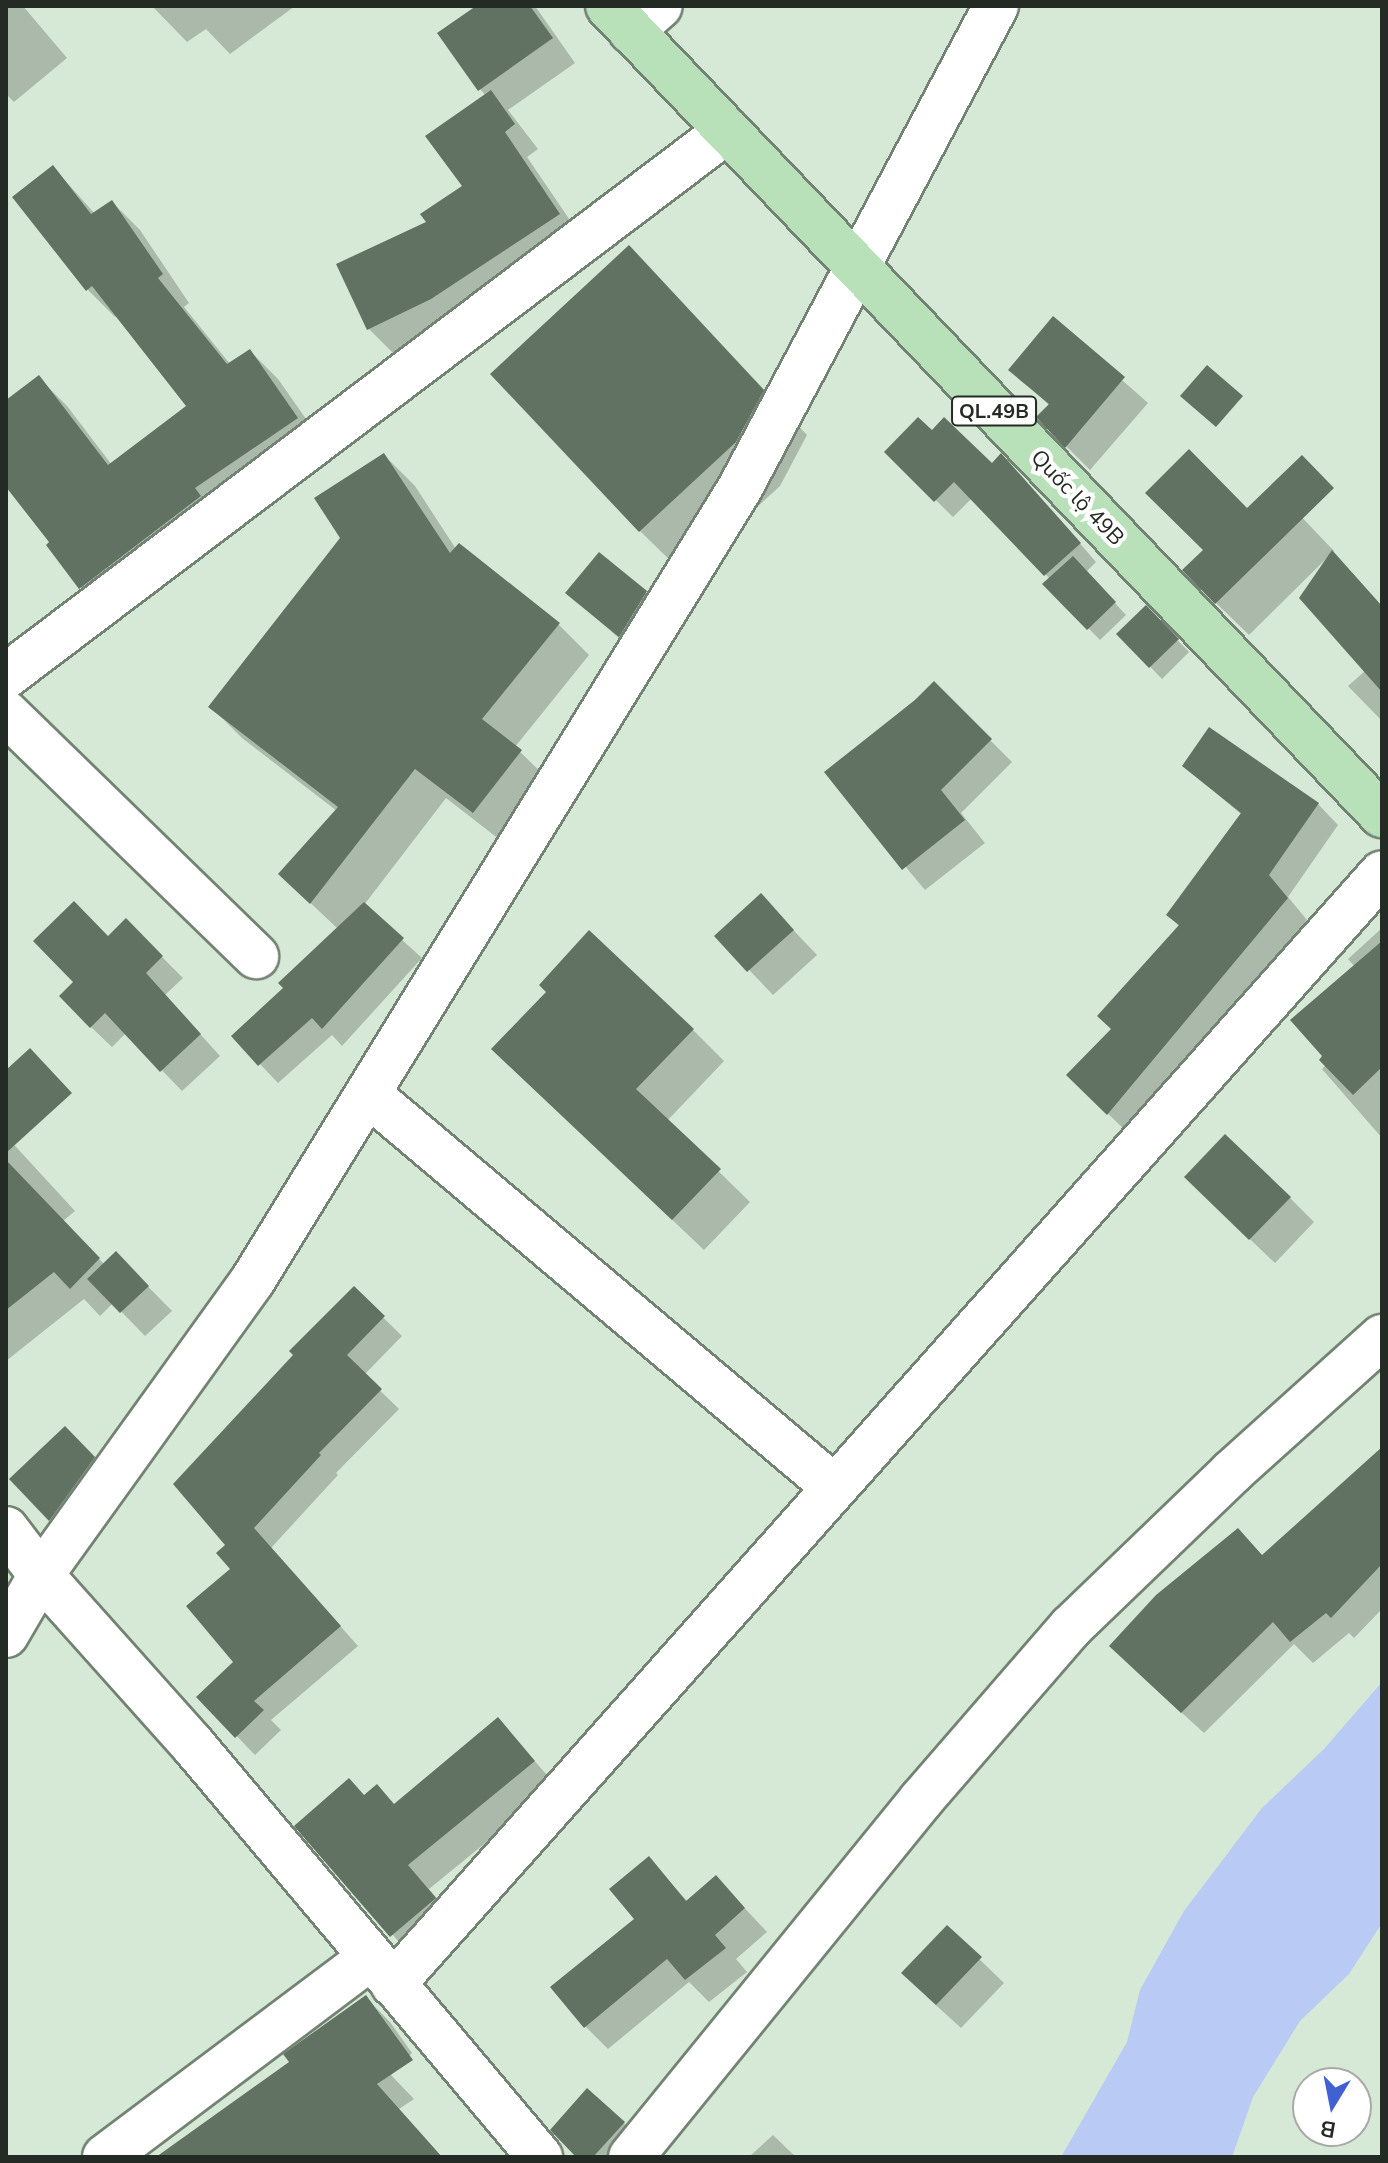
<!DOCTYPE html>
<html>
<head>
<meta charset="utf-8">
<style>
  body { margin:0 }
  #map { position:relative; width:1388px; height:2163px; overflow:hidden; background:#d6e8d6; font-family:"Nunito Sans",sans-serif }
  div>[style] { position:absolute }
  .water>* { inset:0; background:#b9caf5 }
  .shadow>* { inset:0; background:#0003 }
  .building>* { inset:0; background:#627262 }
  .roads { filter:drop-shadow(2px 0 #738373) drop-shadow(-2px 0 #738373) drop-shadow(0 2px #738373) drop-shadow(0 -2px #738373) }
  .minor>* { height:44px; margin:-22px; padding:0 22px; transform-origin:22px; border-radius:22px; background:#fff }
  .major>* { height:44px; margin:-22px; padding:0 22px; transform-origin:22px; border-radius:22px; background:#b8e0b9 }
  span { translate:-50% -50%; white-space:nowrap; text-align:center; line-height:1.15; -webkit-text-stroke:8px #fff; paint-order:stroke }
  .shield-label span { padding:2px 6px; background:#fff; border:2px solid; border-radius:6px; -webkit-text-stroke-width:0 }
  .shield-label { font-size:20px; color:#242b24; font-weight:700 }
  .street-label { font-size:22px; color:#242b24 }
  .frame { position:absolute; inset:0; border:8px solid #242b24; pointer-events:none }
  .north { position:absolute; left:1292px; top:2067px; width:80px; height:80px; box-sizing:border-box; background:#fff; border:2px solid #a7aaa7; border-radius:50%; rotate:190deg; font-size:22px; font-weight:700; line-height:32px; text-align:center; color:#242b24 }
  .north::after { content:''; display:block; margin:auto; width:28px; height:36px; background:#4160d2; clip-path:polygon(50% 0,100% 100%,50% 72%,0 100%) }
</style>
</head>
<body>
<div id="map">
  <div class="water">
    <i style="clip-path:polygon(1382px 1682px,1382px 1923px,1349px 1974px,1300px 2021px,1253px 2097px,1232px 2157px,1061px 2157px,1127px 2042px,1140px 1990px,1184px 1911px,1262px 1808px,1324px 1749px)"></i>
  </div>
  <div class="shadow">
    <i style="clip-path:polygon(6px 6px,23px 6px,67px 58px,14px 102px,6px 94px)"></i>
    <i style="clip-path:polygon(295px 6px,230px 54px,206px 29px,187px 42px,152px 6px)"></i>
    <i style="clip-path:polygon(479px 6px,535px 6px,575px 63px,508px 110px,538px 149px,527px 157px,582px 238px,456px 323px,393px 353px,368px 328px,429px 223px,464px 187px,486px 96px,480px 89px)"></i>
    <i style="clip-path:polygon(53px 167px,95px 214px,112px 202px,140px 230px,189px 303px,184px 307px,230px 364px,250px 351px,278px 379px,325px 446px,109px 616px,81px 588px,48px 545px,52px 543px,6px 484px,6px 402px,39px 378px,67px 406px,112px 465px,189px 406px,118px 315px,115px 317px,87px 289px)"></i>
    <i style="clip-path:polygon(629px 248px,807px 435px,780px 486px,684px 574px,640px 531px)"></i>
    <i style="clip-path:polygon(1053px 319px,1148px 403px,1090px 470px,1066px 446px,1050px 406px,1011px 370px)"></i>
    <i style="clip-path:polygon(932px 433px,992px 466px,1019px 473px,1096px 562px,1086px 572px,1126px 615px,1100px 640px,1045px 584px,1050px 579px,972px 498px,953px 517px,887px 452px)"></i>
    <i style="clip-path:polygon(384px 455px,415px 486px,456px 549px,558px 624px,589px 655px,515px 747px,551px 782px,504px 843px,446px 798px,364px 905px,422px 958px,342px 1046px,332px 1035px,278px 1083px,260px 1064px,286px 988px,338px 929px,280px 874px,337px 811px,242px 738px,211px 707px,343px 538px)"></i>
    <i style="clip-path:polygon(1272px 486px,1334px 551px,1249px 635px,1216px 603px,1247px 510px)"></i>
    <i style="clip-path:polygon(567px 593px,646px 593px,670px 617px,644px 660px)"></i>
    <i style="clip-path:polygon(1382px 606px,1382px 721px,1348px 686px,1365px 671px)"></i>
    <i style="clip-path:polygon(1146px 608px,1189px 652px,1162px 679px,1119px 634px)"></i>
    <i style="clip-path:polygon(934px 684px,1012px 762px,961px 813px,985px 843px,925px 890px,827px 773px)"></i>
    <i style="clip-path:polygon(1184px 766px,1318px 804px,1338px 825px,1288px 897px,1307px 920px,1129px 1134px,1068px 1075px,1113px 1030px,1180px 927px,1168px 915px,1242px 815px)"></i>
    <i style="clip-path:polygon(761px 896px,817px 955px,773px 995px,717px 936px)"></i>
    <i style="clip-path:polygon(126px 921px,183px 978px,165px 995px,220px 1056px,182px 1091px,126px 1033px,112px 1047px,91px 1027px,76px 982px,108px 938px)"></i>
    <i style="clip-path:polygon(1382px 928px,1382px 1138px,1322px 1069px,1326px 1065px,1355px 967px,1348px 959px)"></i>
    <i style="clip-path:polygon(548px 992px,693px 1030px,724px 1061px,667px 1121px,750px 1202px,704px 1250px,525px 1080px)"></i>
    <i style="clip-path:polygon(6px 1136px,75px 1211px,63px 1221px,105px 1265px,116px 1254px,172px 1311px,145px 1336px,113px 1303px,100px 1316px,84px 1299px,6px 1361px)"></i>
    <i style="clip-path:polygon(1290px 1198px,1314px 1222px,1275px 1263px,1210px 1201px)"></i>
    <i style="clip-path:polygon(354px 1289px,402px 1336px,364px 1375px,399px 1409px,336px 1473px,338px 1475px,271px 1548px,358px 1646px,271px 1720px,281px 1730px,255px 1755px,199px 1697px,236px 1662px,233px 1569px,228px 1546px)"></i>
    <i style="clip-path:polygon(65px 1428px,118px 1482px,74px 1544px,11px 1479px)"></i>
    <i style="clip-path:polygon(1382px 1449px,1382px 1609px,1354px 1638px,1349px 1633px,1313px 1663px,1294px 1644px,1204px 1733px,1133px 1668px,1238px 1531px,1263px 1556px)"></i>
    <i style="clip-path:polygon(498px 1720px,556px 1785px,429px 1889px,457px 1922px,414px 1959px,297px 1826px,365px 1797px,395px 1805px)"></i>
    <i style="clip-path:polygon(649px 1859px,688px 1902px,738px 1901px,767px 1932px,736px 1959px,747px 1972px,709px 2002px,689px 1982px,608px 2049px,585px 2026px,636px 1919px)"></i>
    <i style="clip-path:polygon(947px 1928px,1004px 1983px,961px 2028px,927px 1997px)"></i>
    <i style="clip-path:polygon(366px 1998px,390px 2022px,412px 2053px,391px 2075px,414px 2099px,399px 2109px,442px 2157px,161px 2157px,292px 2063px)"></i>
    <i style="clip-path:polygon(624px 2123px,635px 2135px,615px 2157px,580px 2157px)"></i>
    <i style="clip-path:polygon(773px 2135px,796px 2157px,749px 2157px)"></i>
  </div>
  <div class="building">
    <i style="clip-path:polygon(476px 6px,530px 6px,553px 38px,478px 91px,437px 33px)"></i>
    <i style="clip-path:polygon(491px 90px,515px 124px,505px 132px,560px 214px,431px 299px,367px 330px,336px 264px,426px 222px,420px 214px,462px 186px,425px 136px)"></i>
    <i style="clip-path:polygon(53px 165px,91px 214px,112px 200px,163px 274px,158px 278px,227px 364px,250px 349px,298px 418px,195px 488px,201px 496px,79px 589px,46px 545px,49px 542px,6px 487px,6px 400px,39px 375px,108px 465px,186px 406px,92px 286px,86px 291px,12px 197px)"></i>
    <i style="clip-path:polygon(629px 245px,764px 390px,736px 442px,639px 532px,490px 374px)"></i>
    <i style="clip-path:polygon(1053px 316px,1125px 377px,1065px 448px,1036px 417px,1049px 404px,1008px 370px)"></i>
    <i style="clip-path:polygon(1207px 365px,1243px 396px,1216px 427px,1180px 396px)"></i>
    <i style="clip-path:polygon(918px 417px,932px 430px,944px 417px,992px 463px,1001px 453px,1081px 543px,1044px 576px,954px 482px,934px 502px,884px 452px)"></i>
    <i style="clip-path:polygon(1189px 449px,1247px 508px,1302px 455px,1334px 488px,1215px 604px,1182px 570px,1203px 550px,1145px 493px)"></i>
    <i style="clip-path:polygon(384px 453px,450px 553px,459px 543px,560px 623px,482px 719px,522px 750px,473px 813px,415px 769px,310px 904px,278px 874px,338px 807px,208px 707px,340px 538px,314px 498px)"></i>
    <i style="clip-path:polygon(1332px 550px,1382px 606px,1382px 692px,1299px 598px)"></i>
    <i style="clip-path:polygon(599px 552px,647px 591px,619px 637px,565px 593px)"></i>
    <i style="clip-path:polygon(1073px 556px,1116px 602px,1087px 630px,1042px 584px)"></i>
    <i style="clip-path:polygon(1146px 605px,1179px 639px,1149px 668px,1116px 634px)"></i>
    <i style="clip-path:polygon(934px 681px,992px 739px,941px 790px,965px 820px,902px 870px,824px 772px,915px 700px)"></i>
    <i style="clip-path:polygon(1209px 727px,1319px 803px,1269px 875px,1288px 898px,1107px 1115px,1066px 1075px,1111px 1029px,1097px 1016px,1179px 925px,1166px 915px,1241px 813px,1182px 766px)"></i>
    <i style="clip-path:polygon(761px 893px,794px 930px,747px 972px,714px 936px)"></i>
    <i style="clip-path:polygon(74px 901px,108px 936px,126px 918px,163px 956px,146px 973px,201px 1034px,160px 1072px,105px 1013px,90px 1028px,59px 996px,73px 982px,33px 941px)"></i>
    <i style="clip-path:polygon(364px 902px,404px 938px,322px 1029px,312px 1018px,258px 1066px,231px 1036px,283px 988px,278px 983px)"></i>
    <i style="clip-path:polygon(589px 930px,694px 1029px,636px 1089px,721px 1169px,672px 1220px,491px 1049px,546px 992px,539px 985px)"></i>
    <i style="clip-path:polygon(1382px 941px,1382px 1067px,1353px 1095px,1319px 1060px,1322px 1056px,1290px 1020px)"></i>
    <i style="clip-path:polygon(30px 1048px,72px 1093px,6px 1153px,6px 1070px)"></i>
    <i style="clip-path:polygon(1225px 1134px,1291px 1197px,1249px 1240px,1184px 1177px)"></i>
    <i style="clip-path:polygon(6px 1160px,100px 1258px,70px 1289px,54px 1272px,6px 1310px)"></i>
    <i style="clip-path:polygon(116px 1251px,149px 1286px,120px 1313px,87px 1279px)"></i>
    <i style="clip-path:polygon(354px 1286px,385px 1316px,347px 1355px,382px 1389px,319px 1453px,321px 1455px,254px 1528px,341px 1626px,254px 1701px,264px 1710px,235px 1738px,196px 1697px,233px 1662px,186px 1606px,230px 1569px,216px 1553px,225px 1545px,173px 1484px,293px 1355px,289px 1351px)"></i>
    <i style="clip-path:polygon(65px 1426px,95px 1457px,49px 1521px,9px 1479px)"></i>
    <i style="clip-path:polygon(1382px 1447px,1382px 1564px,1331px 1618px,1326px 1613px,1290px 1642px,1273px 1622px,1181px 1713px,1109px 1646px,1156px 1595px,1238px 1528px,1262px 1555px)"></i>
    <i style="clip-path:polygon(498px 1717px,535px 1761px,408px 1865px,436px 1898px,390px 1937px,294px 1826px,349px 1778px,364px 1795px,377px 1784px,394px 1804px)"></i>
    <i style="clip-path:polygon(649px 1856px,686px 1901px,716px 1875px,745px 1908px,715px 1935px,726px 1948px,685px 1980px,667px 1959px,584px 2028px,550px 1987px,634px 1919px,609px 1889px)"></i>
    <i style="clip-path:polygon(947px 1925px,982px 1957px,936px 2005px,901px 1973px)"></i>
    <i style="clip-path:polygon(366px 1995px,413px 2060px,377px 2084px,442px 2157px,156px 2157px,289px 2062px,283px 2054px)"></i>
    <i style="clip-path:polygon(587px 2088px,625px 2122px,593px 2157px,576px 2157px,550px 2130px)"></i>
  </div>
  <div class="roads">
    <div class="minor">
      <i style="left:631px;top:31px;width:38px;rotate:-41deg"></i>
      <i style="left:6px;top:676px;width:904px;rotate:-37.09deg"></i>
      <i style="left:6px;top:713px;width:349px;rotate:44.2deg"></i>
      <i style="left:368px;top:1094px;width:608px;rotate:40.13deg"></i>
      <i style="left:6px;top:1529px;width:58px;rotate:52.7deg"></i>
      <i style="left:41px;top:1575px;width:228px;rotate:48.2deg"></i>
      <i style="left:193px;top:1745px;width:539px;rotate:49.89deg"></i>
      <i style="left:6px;top:1635px;width:69px;rotate:-59.7deg"></i>
      <i style="left:41px;top:1575px;width:363px;rotate:-54.3deg"></i>
      <i style="left:253px;top:1280px;width:930px;rotate:-58.41deg"></i>
      <i style="left:740px;top:488px;width:546px;rotate:-62.03deg"></i>
      <i style="left:393px;top:1984px;width:1487px;rotate:-48.32deg"></i>
      <i style="left:105px;top:2157px;width:331px;rotate:-36.9deg"></i>
      <i style="left:631px;top:2157px;width:460px;rotate:-50.9deg"></i>
      <i style="left:921px;top:1800px;width:229px;rotate:-49.1deg"></i>
      <i style="left:1071px;top:1627px;width:223px;rotate:-43.9deg"></i>
      <i style="left:1232px;top:1472px;width:202px;rotate:-42deg"></i>
    </div>
    <div class="major">
      <i style="left:608px;top:6px;width:1120px;rotate:46.27deg"></i>
    </div>
  </div>
  <div class="shield-label">
    <span style="left:994px;top:411px">QL.49B</span>
  </div>
  <div class="street-label">
    <span style="left:1077px;top:498px;rotate:46deg">Quốc lộ 49B</span>
  </div>
  <div class="frame"></div>
  <div class="north">B</div>
</div>
</body>
</html>
